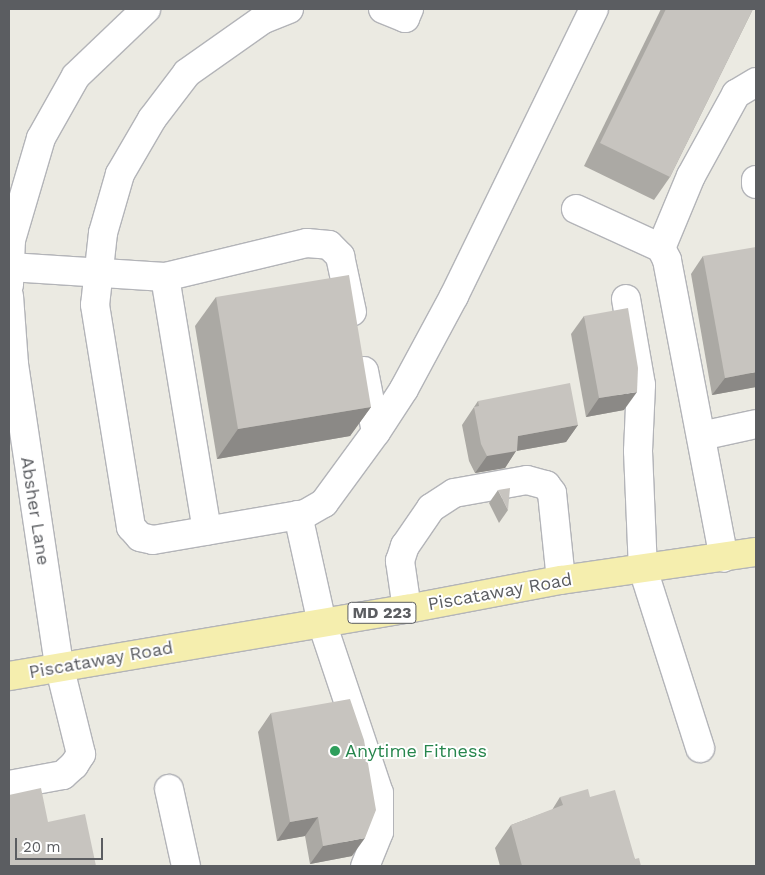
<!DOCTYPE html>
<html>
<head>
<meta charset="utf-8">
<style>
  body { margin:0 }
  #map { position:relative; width:765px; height:875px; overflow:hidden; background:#ebeae2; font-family:"Work Sans",sans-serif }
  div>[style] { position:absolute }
  .roads { filter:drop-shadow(1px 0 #b3b4b8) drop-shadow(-1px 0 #b3b4b8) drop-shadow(0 1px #b3b4b8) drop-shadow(0 -1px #b3b4b8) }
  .minor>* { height:28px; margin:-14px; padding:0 14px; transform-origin:14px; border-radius:14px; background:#fff }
  .major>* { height:28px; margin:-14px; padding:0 14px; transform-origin:14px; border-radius:14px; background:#f5eeae }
  .wall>* { inset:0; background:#aba9a4 }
  .shaded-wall>* { inset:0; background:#8b8986 }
  .building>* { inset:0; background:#c7c4bf }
  .dots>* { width:14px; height:14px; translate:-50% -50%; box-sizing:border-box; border:2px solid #fff; border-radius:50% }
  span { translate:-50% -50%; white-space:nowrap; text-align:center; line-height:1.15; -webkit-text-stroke:4px #fff; paint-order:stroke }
  .shield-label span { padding:1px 4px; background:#fff; border:1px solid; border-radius:4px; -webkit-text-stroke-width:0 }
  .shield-label { font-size:16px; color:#5b5d61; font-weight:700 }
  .street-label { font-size:18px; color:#5b5d61 }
  .leisure-label { font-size:18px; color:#27864d }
  .left { translate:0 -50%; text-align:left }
  .frame { position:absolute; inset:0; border:10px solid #5b5d61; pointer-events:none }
  .scale { position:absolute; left:15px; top:838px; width:88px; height:22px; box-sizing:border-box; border:2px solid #5b5d61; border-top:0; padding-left:6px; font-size:15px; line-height:18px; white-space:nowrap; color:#5b5d61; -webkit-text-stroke:4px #fff; paint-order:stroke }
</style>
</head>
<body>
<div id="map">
  <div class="roads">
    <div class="minor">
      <i style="left:289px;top:9px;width:29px;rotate:158deg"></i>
      <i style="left:262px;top:20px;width:92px;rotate:144.8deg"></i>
      <i style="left:187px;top:73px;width:58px;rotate:127.3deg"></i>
      <i style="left:152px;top:119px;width:64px;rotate:120.2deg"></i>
      <i style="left:120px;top:174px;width:61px;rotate:106.1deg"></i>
      <i style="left:103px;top:233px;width:72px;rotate:96.3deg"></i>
      <i style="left:95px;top:305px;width:225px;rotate:80.8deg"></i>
      <i style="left:131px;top:527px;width:13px;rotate:48deg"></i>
      <i style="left:140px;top:537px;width:13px;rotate:13deg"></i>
      <i style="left:153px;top:540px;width:154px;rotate:-9.7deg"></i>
      <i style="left:305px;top:514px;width:22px;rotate:-30deg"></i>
      <i style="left:324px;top:503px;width:88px;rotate:-53.8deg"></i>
      <i style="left:383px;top:9px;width:24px;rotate:22deg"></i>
      <i style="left:405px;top:18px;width:10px;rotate:-66deg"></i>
      <i style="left:756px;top:180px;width:4px;rotate:90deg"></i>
      <i style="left:576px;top:209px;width:94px;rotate:24.6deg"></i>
      <i style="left:661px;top:248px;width:13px;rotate:63deg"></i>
      <i style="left:667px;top:260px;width:303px;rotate:79.2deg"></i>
      <i style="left:661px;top:248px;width:78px;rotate:-67.4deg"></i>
      <i style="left:691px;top:176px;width:94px;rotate:-61.2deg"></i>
      <i style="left:736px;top:94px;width:23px;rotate:-31deg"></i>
      <i style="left:10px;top:267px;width:155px;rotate:3.7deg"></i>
      <i style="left:165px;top:277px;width:146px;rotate:-13.5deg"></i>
      <i style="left:307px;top:243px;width:22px;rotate:5deg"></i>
      <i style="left:329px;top:245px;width:16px;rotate:45deg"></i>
      <i style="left:340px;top:256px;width:57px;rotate:77.9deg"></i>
      <i style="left:165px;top:277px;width:257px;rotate:80.6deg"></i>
      <i style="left:9px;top:285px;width:45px;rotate:-87.5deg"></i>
      <i style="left:11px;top:240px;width:106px;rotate:-73.6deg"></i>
      <i style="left:41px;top:138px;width:71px;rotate:-60.6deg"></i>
      <i style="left:76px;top:76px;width:97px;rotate:-43.7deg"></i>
      <i style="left:9px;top:296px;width:68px;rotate:85.8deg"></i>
      <i style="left:14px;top:364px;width:304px;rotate:81.5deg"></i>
      <i style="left:59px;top:665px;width:92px;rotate:76.1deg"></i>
      <i style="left:81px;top:754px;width:13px;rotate:122deg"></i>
      <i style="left:74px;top:765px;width:15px;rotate:138deg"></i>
      <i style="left:63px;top:775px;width:55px;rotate:169.5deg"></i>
      <i style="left:626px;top:299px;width:87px;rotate:80.1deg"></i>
      <i style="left:641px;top:385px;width:66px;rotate:92.6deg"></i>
      <i style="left:638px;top:451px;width:118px;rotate:87.6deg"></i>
      <i style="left:643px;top:569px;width:188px;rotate:72.3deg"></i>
      <i style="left:364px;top:371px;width:62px;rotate:78.9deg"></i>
      <i style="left:376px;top:432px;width:51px;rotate:-56.9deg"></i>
      <i style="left:404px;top:389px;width:106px;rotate:-61.7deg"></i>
      <i style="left:454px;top:296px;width:319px;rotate:-64deg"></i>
      <i style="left:701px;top:436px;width:56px;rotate:-12.3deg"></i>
      <i style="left:298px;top:515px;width:111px;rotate:77.5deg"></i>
      <i style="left:322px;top:623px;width:179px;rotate:71.5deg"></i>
      <i style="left:379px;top:793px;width:39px;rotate:90deg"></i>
      <i style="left:379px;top:832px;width:37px;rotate:112deg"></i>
      <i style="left:407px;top:609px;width:49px;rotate:-98.3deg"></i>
      <i style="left:400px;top:561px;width:16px;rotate:-72deg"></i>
      <i style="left:405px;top:546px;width:46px;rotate:-55.6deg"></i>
      <i style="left:431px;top:508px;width:27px;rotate:-33deg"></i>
      <i style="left:454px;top:493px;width:74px;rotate:-10.1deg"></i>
      <i style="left:527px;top:480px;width:20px;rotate:15deg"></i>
      <i style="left:546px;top:485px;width:10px;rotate:53deg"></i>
      <i style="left:552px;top:493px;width:87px;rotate:84.1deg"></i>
      <i style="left:169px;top:789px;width:79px;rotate:77.6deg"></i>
    </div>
    <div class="major">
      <i style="left:9px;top:676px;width:404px;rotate:-9.6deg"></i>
      <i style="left:407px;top:609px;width:157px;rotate:-10.7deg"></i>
      <i style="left:561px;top:580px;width:197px;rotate:-8.2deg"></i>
    </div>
  </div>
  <div class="wall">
    <i style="clip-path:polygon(661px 9px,753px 9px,670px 177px,654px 200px,584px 166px)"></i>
    <i style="clip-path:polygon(703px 256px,756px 387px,712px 395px,691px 274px)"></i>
    <i style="clip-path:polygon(216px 297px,371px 407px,350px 436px,217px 459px,195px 326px)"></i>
    <i style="clip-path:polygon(584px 316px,624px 410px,586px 417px,571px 334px)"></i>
    <i style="clip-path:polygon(478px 401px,578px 425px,566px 442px,516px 451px,505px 468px,475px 473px,469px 461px,462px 425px)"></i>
    <i style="clip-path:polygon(498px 490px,508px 510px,499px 523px,489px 503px)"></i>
    <i style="clip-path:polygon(271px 713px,352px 856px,310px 864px,305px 836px,277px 841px,258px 732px)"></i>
    <i style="clip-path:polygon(560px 797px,590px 797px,635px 859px,641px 866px,500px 866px,495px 848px,511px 825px,552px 810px)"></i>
  </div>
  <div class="shaded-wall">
    <i style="clip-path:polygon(756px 372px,756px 387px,712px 395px,725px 378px)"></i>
    <i style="clip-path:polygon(637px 392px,624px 410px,586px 417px,599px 398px)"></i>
    <i style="clip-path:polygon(371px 407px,350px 436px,217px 459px,238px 429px)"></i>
    <i style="clip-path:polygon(578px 425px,566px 442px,516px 451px,505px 468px,475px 473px,487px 456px,518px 436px)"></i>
    <i style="clip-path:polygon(318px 817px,305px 836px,277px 841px,290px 822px)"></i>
    <i style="clip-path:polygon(365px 838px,352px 856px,310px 864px,323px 846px)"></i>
  </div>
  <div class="building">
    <i style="clip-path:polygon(666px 9px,753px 9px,670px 177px,600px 143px)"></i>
    <i style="clip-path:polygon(756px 247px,756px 372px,725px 378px,703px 256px)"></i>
    <i style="clip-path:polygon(349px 275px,371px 407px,238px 429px,216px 297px)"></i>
    <i style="clip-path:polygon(628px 308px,638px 368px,637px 392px,599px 398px,584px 316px)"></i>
    <i style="clip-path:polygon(570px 383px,578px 425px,518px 436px,517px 451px,487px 456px,481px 444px,474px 407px,479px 406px,478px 401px)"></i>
    <i style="clip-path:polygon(510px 488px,508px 510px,498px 490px)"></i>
    <i style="clip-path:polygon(350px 699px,364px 740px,376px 810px,365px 838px,323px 846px,318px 817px,290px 822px,271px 713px)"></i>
    <i style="clip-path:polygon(41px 788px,48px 822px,85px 814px,96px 866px,9px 866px,9px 795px)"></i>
    <i style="clip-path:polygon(588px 789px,590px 797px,615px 790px,635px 859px,639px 858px,641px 866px,522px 866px,511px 825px,563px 805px,560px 797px)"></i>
  </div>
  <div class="dots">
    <i style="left:335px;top:751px;background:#2e9e5b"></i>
  </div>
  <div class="shield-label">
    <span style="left:382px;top:613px">MD 223</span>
  </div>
  <div class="street-label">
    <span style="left:35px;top:511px;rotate:81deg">Absher Lane</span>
    <span style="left:500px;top:592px;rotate:-10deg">Piscataway Road</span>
    <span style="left:101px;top:660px;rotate:-10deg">Piscataway Road</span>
  </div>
  <div class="leisure-label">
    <span class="left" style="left:345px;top:751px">Anytime Fitness</span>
  </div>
  <div class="frame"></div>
  <div class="scale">20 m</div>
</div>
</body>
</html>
